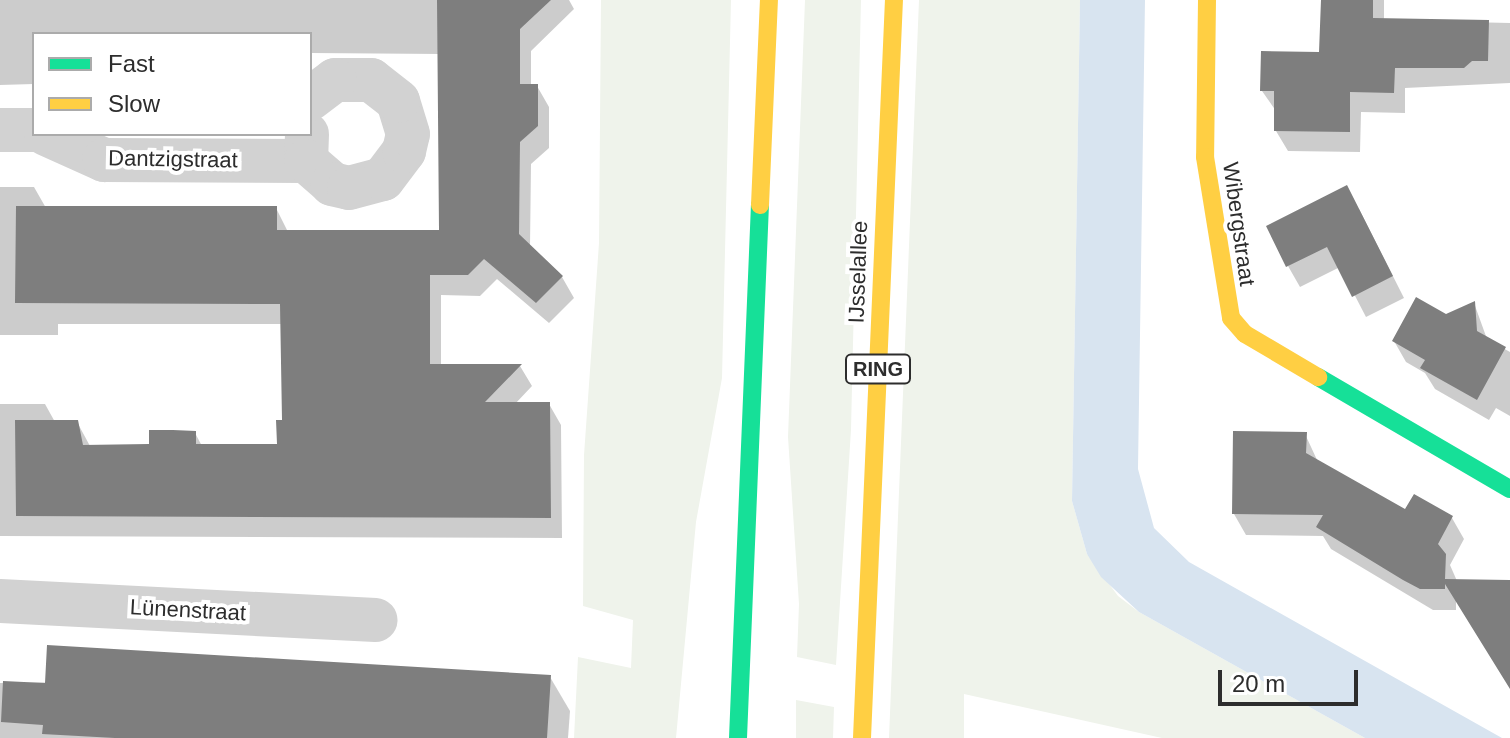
<!DOCTYPE html>
<html>
<head>
<meta charset="utf-8">
<style>
  body { margin:0 }
  #map { position:relative; width:1510px; height:738px; overflow:hidden; background:#fff; font-family:Helvetica,sans-serif }
  div>[style] { position:absolute }
  .green>* { inset:0; background:#eff3eb }
  .water>* { inset:0; background:#d8e4f0 }
  .shadow>* { inset:0; background:#0003 }
  .building>* { inset:0; background:#7e7e7e }
  .street>* { height:44px; margin:-22px; padding:0 22px; transform-origin:22px; border-radius:22px; background:#d2d2d2 }
  .fast>* { height:18px; margin:-9px; padding:0 9px; transform-origin:9px; border-radius:9px; background:#16e098 }
  .slow>* { height:18px; margin:-9px; padding:0 9px; transform-origin:9px; border-radius:9px; background:#ffcf43 }
  span { translate:-50% -50%; white-space:nowrap; text-align:center; line-height:1.15; -webkit-text-stroke:8px #fff; paint-order:stroke }
  .shield-label span { padding:2px 6px; background:#fff; border:2px solid; border-radius:6px; -webkit-text-stroke-width:0 }
  .shield-label { font-size:20px; color:#2d2d2d; font-weight:700 }
  .street-label { font-size:22px; color:#2d2d2d }
  .legend { position:absolute; left:32px; top:32px; width:280px; height:104px; box-sizing:border-box; background:#fff; border:2px solid #ababab; margin:0; padding:10px 14px; list-style:none; font-size:24px; color:#2d2d2d }
  .legend li { display:flex; align-items:center; gap:16px; height:40px }
  .legend b { width:40px; border:2px solid #ababab }
  .scale { position:absolute; left:1218px; top:670px; width:140px; height:36px; box-sizing:border-box; border:4px solid #2d2d2d; border-top:0; padding-left:10px; font-size:24px; line-height:28px; white-space:nowrap; color:#2d2d2d; -webkit-text-stroke:6px #fff; paint-order:stroke }
</style>
</head>
<body>
<div id="map">
  <div class="green">
    <i style="clip-path:polygon(601px 0,731px 0,722px 378px,696px 522px,676px 738px,574px 738px,578px 657px,631px 668px,633px 620px,583px 606px,584px 455px,599px 243px)"></i>
    <i style="clip-path:polygon(805px 0,861px 0,851px 430px,836px 665px,797px 657px,799px 604px,788px 437px)"></i>
    <i style="clip-path:polygon(919px 0,1080px 0,1072px 501px,1087px 554px,1118px 596px,1139px 612px,1365px 738px,1162px 738px,964px 694px,964px 738px,889px 738px)"></i>
    <i style="clip-path:polygon(796px 700px,834px 707px,833px 738px,796px 738px)"></i>
  </div>
  <div class="water">
    <i style="clip-path:polygon(1080px 0,1145px 0,1138px 469px,1154px 528px,1189px 562px,1502px 738px,1365px 738px,1139px 612px,1101px 577px,1087px 554px,1072px 501px)"></i>
  </div>
  <div class="shadow">
    <i style="clip-path:polygon(0 0,569px 0,574px 9px,531px 51px,531px 86px,537px 86px,549px 107px,549px 148px,531px 164px,530px 247px,562px 277px,574px 298px,549px 323px,497px 279px,480px 296px,441px 295px,441px 366px,520px 366px,532px 386px,515px 404px,549px 404px,561px 425px,562px 538px,0 536px,0 404px,45px 404px,55px 422px,77px 422px,90px 446px,151px 446px,195px 433px,202px 446px,279px 446px,284px 422px,282px 324px,58px 324px,58px 335px,0 335px,0 187px,34px 187px,46px 208px,276px 208px,288px 232px,441px 232px,440px 54px,310px 53px,310px 34px,34px 34px,34px 84px,0 85px)"></i>
    <i style="clip-path:polygon(1323px 0,1384px 0,1384px 20px,1510px 23px,1510px 83px,1405px 88px,1405px 113px,1361px 112px,1360px 152px,1288px 151px,1276px 131px,1276px 111px,1262px 91px,1321px 54px)"></i>
    <i style="clip-path:polygon(1359px 209px,1404px 298px,1366px 317px,1340px 267px,1300px 287px,1288px 266px)"></i>
    <i style="clip-path:polygon(1474px 303px,1487px 339px,1510px 352px,1510px 416px,1496px 408px,1489px 420px,1435px 389px,1425px 373px,1406px 362px,1394px 341px)"></i>
    <i style="clip-path:polygon(1305px 434px,1318px 462px,1406px 511px,1452px 518px,1464px 539px,1450px 565px,1457px 581px,1510px 582px,1510px 679px,1456px 600px,1456px 610px,1433px 610px,1331px 549px,1323px 536px,1246px 535px,1234px 514px)"></i>
    <i style="clip-path:polygon(550px 677px,570px 711px,568px 738px,0 738px,0 683px)"></i>
  </div>
  <div class="building">
    <i style="clip-path:polygon(437px 0,551px 0,520px 29px,520px 84px,538px 84px,538px 126px,520px 142px,519px 234px,563px 276px,536px 303px,484px 259px,468px 275px,430px 275px,430px 364px,522px 364px,485px 402px,550px 402px,551px 518px,16px 516px,15px 420px,78px 420px,83px 445px,149px 444px,149px 430px,173px 430px,196px 431px,196px 444px,277px 444px,276px 420px,282px 420px,280px 304px,15px 303px,16px 206px,277px 206px,277px 230px,439px 230px)"></i>
    <i style="clip-path:polygon(1321px 0,1373px 0,1373px 18px,1489px 20px,1488px 61px,1472px 61px,1464px 68px,1395px 68px,1394px 93px,1350px 92px,1350px 132px,1274px 131px,1274px 91px,1260px 91px,1261px 51px,1319px 52px)"></i>
    <i style="clip-path:polygon(1347px 185px,1393px 276px,1352px 297px,1327px 247px,1286px 267px,1266px 226px)"></i>
    <i style="clip-path:polygon(1416px 297px,1446px 314px,1475px 301px,1477px 331px,1506px 347px,1477px 400px,1420px 368px,1425px 360px,1392px 341px)"></i>
    <i style="clip-path:polygon(1233px 431px,1307px 432px,1306px 453px,1405px 509px,1414px 494px,1453px 516px,1438px 544px,1446px 554px,1445px 579px,1510px 580px,1510px 689px,1445px 584px,1445px 589px,1420px 589px,1403px 580px,1316px 527px,1323px 515px,1232px 514px)"></i>
    <i style="clip-path:polygon(47px 645px,551px 675px,547px 738px,115px 738px,42px 734px,43px 725px,1px 722px,3px 681px,45px 683px)"></i>
  </div>
  <div class="street">
    <i style="left:0;top:130px;width:34px"></i>
    <i style="left:46px;top:134px;width:64px;rotate:24.1deg"></i>
    <i style="left:104px;top:160px;width:202px;rotate:0.3deg"></i>
    <i style="left:307px;top:134px;width:27px;rotate:92deg"></i>
    <i style="left:306px;top:161px;width:35px;rotate:41deg"></i>
    <i style="left:332px;top:184px;width:17px;rotate:13deg"></i>
    <i style="left:349px;top:188px;width:35px;rotate:-15deg"></i>
    <i style="left:383px;top:179px;width:35px;rotate:-53deg"></i>
    <i style="left:404px;top:151px;width:17px;rotate:-77deg"></i>
    <i style="left:408px;top:134px;width:34px;rotate:-107deg"></i>
    <i style="left:398px;top:101px;width:34px;rotate:-142deg"></i>
    <i style="left:371px;top:80px;width:36px;rotate:180deg"></i>
    <i style="left:335px;top:80px;width:31px;rotate:143deg"></i>
    <i style="left:0;top:601px;width:376px;rotate:2.9deg"></i>
  </div>
  <div class="fast">
    <i style="left:1318px;top:377px;width:222px;rotate:30.3deg"></i>
    <i style="left:738px;top:738px;width:533px;rotate:-87.64deg"></i>
  </div>
  <div class="slow">
    <i style="left:1207px;top:0;width:157px;rotate:90.7deg"></i>
    <i style="left:1205px;top:157px;width:163px;rotate:80.8deg"></i>
    <i style="left:1231px;top:318px;width:21px;rotate:49deg"></i>
    <i style="left:1245px;top:334px;width:85px;rotate:30.5deg"></i>
    <i style="left:760px;top:205px;width:205px;rotate:-87.5deg"></i>
    <i style="left:862px;top:738px;width:739px;rotate:-87.52deg"></i>
  </div>
  <div class="shield-label">
    <span style="left:878px;top:369px">RING</span>
  </div>
  <div class="street-label">
    <span style="left:173px;top:159px;rotate:1deg">Dantzigstraat</span>
    <span style="left:1239px;top:224px;rotate:82deg">Wibergstraat</span>
    <span style="left:858px;top:272px;rotate:-88deg">IJsselallee</span>
    <span style="left:188px;top:610px;rotate:3deg">Lünenstraat</span>
  </div>
  <ul class="legend">
  <li><b style="height:10px;background:#16e098"></b>Fast</li>
  <li><b style="height:10px;background:#ffcf43"></b>Slow</li>
  </ul>
  <div class="scale">20 m</div>
</div>
</body>
</html>
